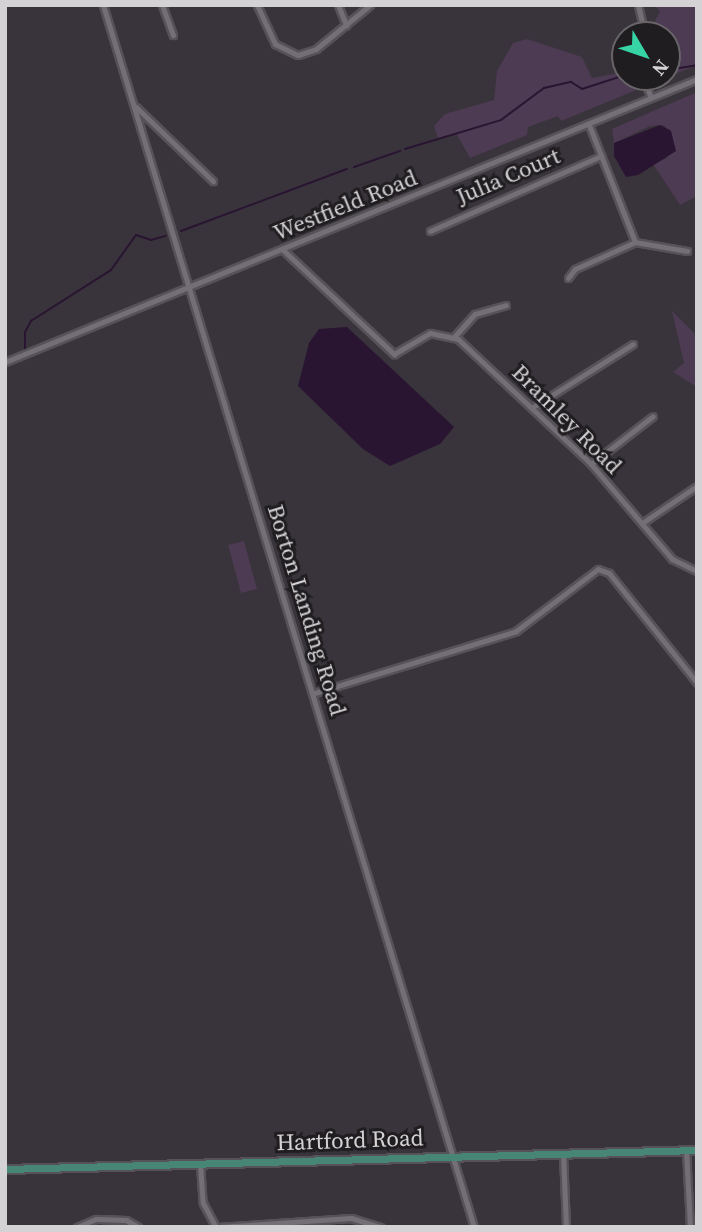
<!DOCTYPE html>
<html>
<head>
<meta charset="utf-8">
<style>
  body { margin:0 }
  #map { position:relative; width:702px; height:1232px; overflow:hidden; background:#39343b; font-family:"Source Serif 4",serif }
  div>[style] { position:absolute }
  .green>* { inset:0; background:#4d3a53 }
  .water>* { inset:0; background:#291431 }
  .stream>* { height:2px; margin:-1px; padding:0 1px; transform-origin:1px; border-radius:1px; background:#291431 }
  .roads { filter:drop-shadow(2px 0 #565358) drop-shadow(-2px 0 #565358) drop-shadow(0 2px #565358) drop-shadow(0 -2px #565358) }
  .minor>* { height:5px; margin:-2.5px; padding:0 2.5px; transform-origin:2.5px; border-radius:2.5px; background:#746e76 }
  .major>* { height:7px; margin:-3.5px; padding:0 3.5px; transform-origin:3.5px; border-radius:3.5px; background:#478675 }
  span { translate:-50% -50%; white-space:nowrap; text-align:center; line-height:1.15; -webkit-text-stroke:6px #1f1d20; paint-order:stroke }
  .street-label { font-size:23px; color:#d5d2d6 }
  .frame { position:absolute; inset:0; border:7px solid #d5d2d6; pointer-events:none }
  .north { position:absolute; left:611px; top:21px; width:70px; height:70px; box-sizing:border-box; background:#1f1d20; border:2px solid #686569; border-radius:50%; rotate:129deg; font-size:19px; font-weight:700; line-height:28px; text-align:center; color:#d5d2d6 }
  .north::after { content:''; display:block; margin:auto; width:24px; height:32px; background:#37d4a6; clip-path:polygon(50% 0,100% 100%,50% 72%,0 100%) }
</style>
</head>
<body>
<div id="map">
  <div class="green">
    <i style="clip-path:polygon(654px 5px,697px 5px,697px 65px,561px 121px,558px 116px,528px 127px,527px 135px,470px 158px,456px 133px,438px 138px,434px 126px,445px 114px,494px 100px,497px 71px,513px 43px,527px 39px,582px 57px,592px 78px,625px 72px,625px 77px,667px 77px,667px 35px,648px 35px,660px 11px)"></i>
    <i style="clip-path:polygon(697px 92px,697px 196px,680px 205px,653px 164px,667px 158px,671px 131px,663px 125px,650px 126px,614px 143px,612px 129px)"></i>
    <i style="clip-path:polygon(672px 311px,697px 336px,697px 387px,673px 372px,684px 363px)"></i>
    <i style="clip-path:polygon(244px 541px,257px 589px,241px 593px,228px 545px)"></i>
  </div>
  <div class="water">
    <i style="clip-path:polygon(660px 125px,671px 131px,676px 151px,638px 175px,626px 177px,614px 156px,614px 143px)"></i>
    <i style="clip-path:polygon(347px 327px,454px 427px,440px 444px,390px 466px,363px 449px,298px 386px,309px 343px,319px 329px)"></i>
  </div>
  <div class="stream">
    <i style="left:667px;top:70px;width:30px;rotate:-9deg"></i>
    <i style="left:405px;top:149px;width:100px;rotate:-16.8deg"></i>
    <i style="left:501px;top:120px;width:54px;rotate:-36.7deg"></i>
    <i style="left:544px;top:88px;width:28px;rotate:-13deg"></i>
    <i style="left:571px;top:82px;width:13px;rotate:32deg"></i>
    <i style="left:582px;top:89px;width:45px;rotate:-18deg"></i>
    <i style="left:354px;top:167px;width:49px;rotate:-19.2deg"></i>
    <i style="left:181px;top:231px;width:177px;rotate:-20.5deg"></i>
    <i style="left:25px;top:351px;width:19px;rotate:-90deg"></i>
    <i style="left:25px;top:332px;width:13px;rotate:-61deg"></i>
    <i style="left:31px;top:321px;width:95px;rotate:-32.5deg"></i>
    <i style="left:111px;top:270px;width:43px;rotate:-54.5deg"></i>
    <i style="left:136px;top:235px;width:16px;rotate:18deg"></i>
    <i style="left:151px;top:240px;width:15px;rotate:-16deg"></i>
  </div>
  <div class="roads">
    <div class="minor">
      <i style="left:103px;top:5px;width:1277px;rotate:73.11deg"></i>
      <i style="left:162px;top:5px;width:32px;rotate:70deg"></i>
      <i style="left:257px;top:5px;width:43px;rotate:65.2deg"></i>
      <i style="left:275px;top:44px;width:25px;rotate:26deg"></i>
      <i style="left:298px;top:55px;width:19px;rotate:-18deg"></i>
      <i style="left:316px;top:49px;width:70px;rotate:-39.2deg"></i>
      <i style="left:338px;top:5px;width:22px;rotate:68deg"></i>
      <i style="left:638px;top:5px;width:31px;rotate:77deg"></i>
      <i style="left:643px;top:77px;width:22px;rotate:69deg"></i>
      <i style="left:136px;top:107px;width:107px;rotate:43.9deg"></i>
      <i style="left:589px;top:125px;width:126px;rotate:68.5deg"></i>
      <i style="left:635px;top:242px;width:53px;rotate:9.8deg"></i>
      <i style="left:430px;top:231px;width:187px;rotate:-23.7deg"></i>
      <i style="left:282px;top:249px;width:154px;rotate:43.2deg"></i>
      <i style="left:394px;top:354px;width:42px;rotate:-30.3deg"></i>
      <i style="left:430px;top:333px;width:29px;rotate:12deg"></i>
      <i style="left:458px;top:339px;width:183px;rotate:43.2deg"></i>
      <i style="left:591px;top:464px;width:125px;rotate:49.5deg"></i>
      <i style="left:672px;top:559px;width:28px;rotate:26deg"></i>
      <i style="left:568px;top:278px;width:11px;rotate:-52deg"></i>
      <i style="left:575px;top:269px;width:66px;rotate:-24.2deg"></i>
      <i style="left:454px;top:337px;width:31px;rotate:-48deg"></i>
      <i style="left:475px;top:314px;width:32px;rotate:-16deg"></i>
      <i style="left:5px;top:362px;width:748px;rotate:-22.24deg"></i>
      <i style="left:533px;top:407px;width:118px;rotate:-32.2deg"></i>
      <i style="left:591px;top:464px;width:78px;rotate:-37.7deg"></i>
      <i style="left:642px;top:523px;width:66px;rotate:-33.9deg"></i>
      <i style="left:315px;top:693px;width:210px;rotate:-17.1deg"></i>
      <i style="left:516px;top:631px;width:103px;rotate:-37.1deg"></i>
      <i style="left:598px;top:569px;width:12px;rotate:20deg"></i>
      <i style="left:609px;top:573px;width:141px;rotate:51.3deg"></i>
      <i style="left:686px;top:1150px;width:77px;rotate:87deg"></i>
      <i style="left:563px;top:1154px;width:73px;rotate:87.6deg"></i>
      <i style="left:200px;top:1164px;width:39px;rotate:86deg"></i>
      <i style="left:203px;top:1203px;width:27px;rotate:62deg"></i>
      <i style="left:77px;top:1227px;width:21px;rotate:-23deg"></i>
      <i style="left:96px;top:1219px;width:30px;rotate:2deg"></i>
      <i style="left:126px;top:1220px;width:14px;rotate:30deg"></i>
      <i style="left:219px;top:1227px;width:132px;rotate:-3.9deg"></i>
      <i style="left:351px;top:1218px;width:31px;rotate:17deg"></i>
    </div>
    <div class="major">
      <i style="left:5px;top:1169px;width:692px;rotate:-1.57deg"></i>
    </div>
  </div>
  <div class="street-label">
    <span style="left:508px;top:176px;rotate:-23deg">Julia Court</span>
    <span style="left:345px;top:205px;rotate:-22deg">Westfield Road</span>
    <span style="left:567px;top:419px;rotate:45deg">Bramley Road</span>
    <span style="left:307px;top:610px;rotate:73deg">Borton Landing Road</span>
    <span style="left:350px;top:1140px;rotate:-2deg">Hartford Road</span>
  </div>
  <div class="frame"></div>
  <div class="north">N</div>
</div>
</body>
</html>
